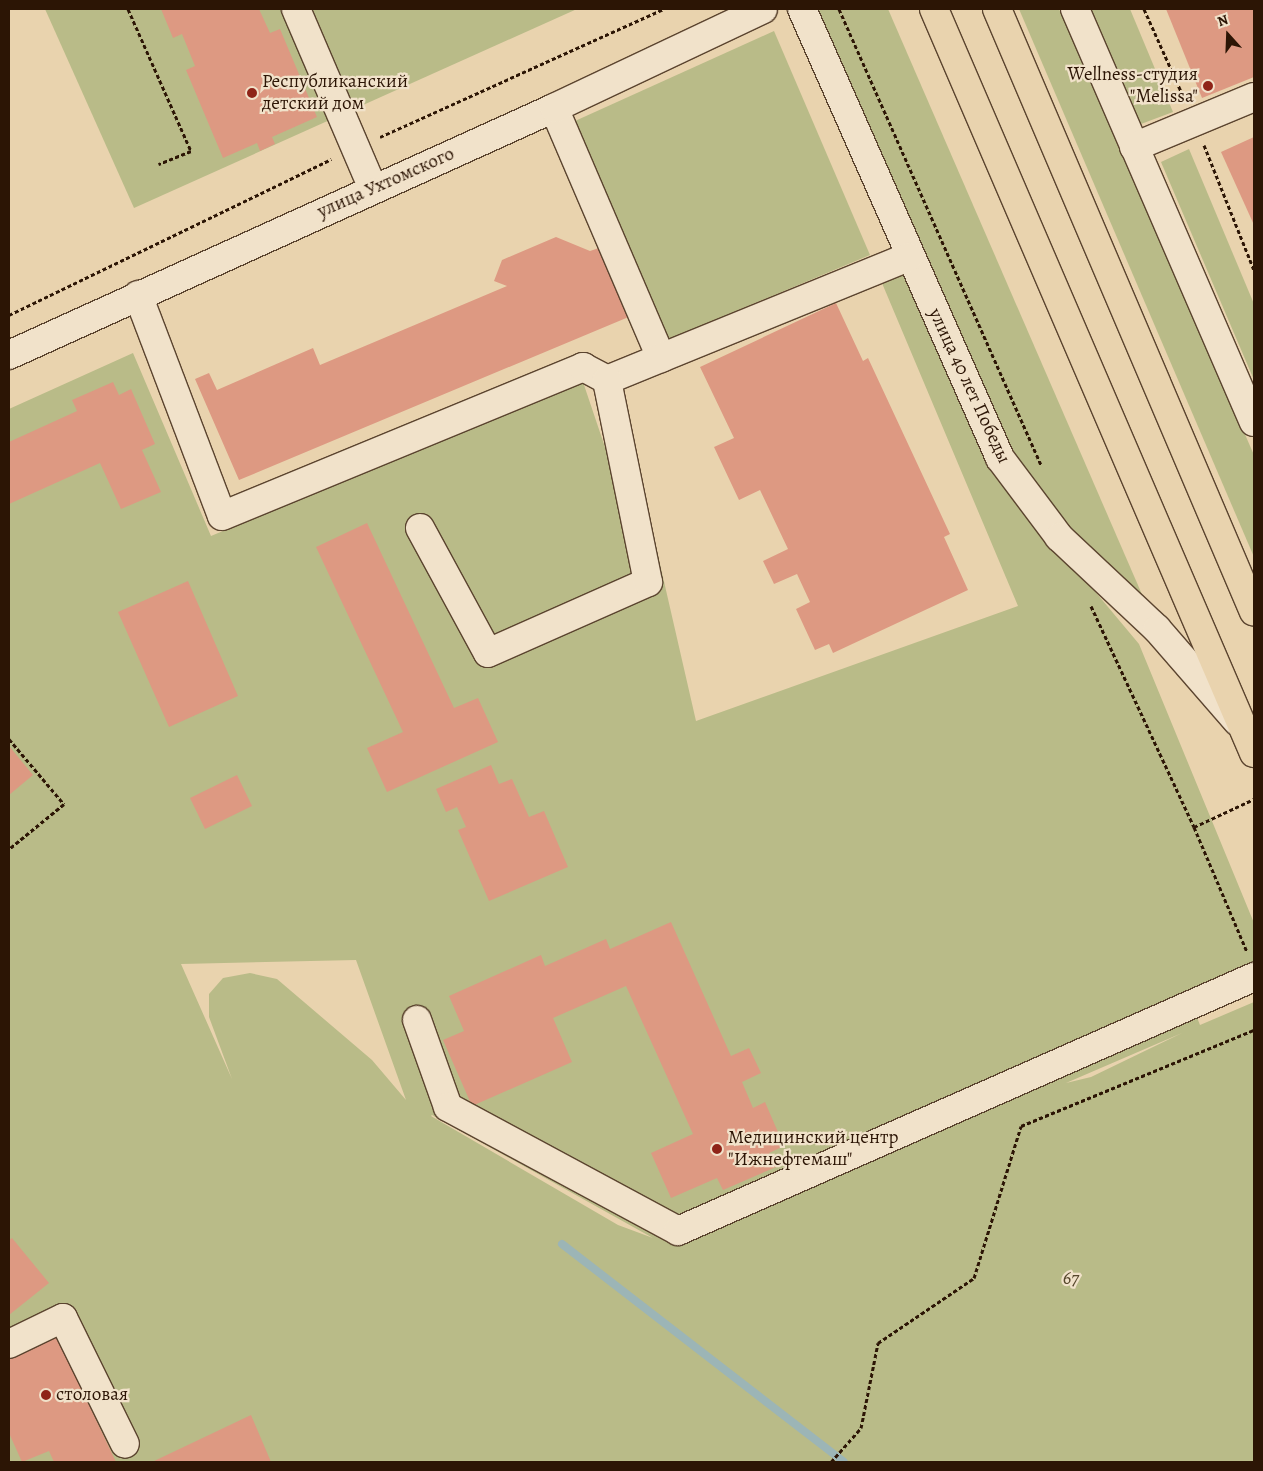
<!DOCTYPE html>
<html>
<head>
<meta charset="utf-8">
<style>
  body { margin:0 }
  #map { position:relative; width:1263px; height:1471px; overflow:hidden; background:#e9d3ae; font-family:Alegreya,serif }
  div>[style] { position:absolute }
  .green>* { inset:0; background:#b9bb88 }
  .stream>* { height:8px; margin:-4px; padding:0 4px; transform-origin:4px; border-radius:4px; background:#9cb5b6 }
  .building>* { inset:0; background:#dd9982 }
  .path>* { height:3px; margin-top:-1.5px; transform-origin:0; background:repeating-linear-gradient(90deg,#2c1505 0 4px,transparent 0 6.5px) }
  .roads { filter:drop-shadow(1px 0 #5b442f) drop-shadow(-1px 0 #5b442f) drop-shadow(0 1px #5b442f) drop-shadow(0 -1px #5b442f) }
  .minor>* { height:28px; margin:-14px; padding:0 14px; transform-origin:14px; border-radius:14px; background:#f1e2ca }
  .major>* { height:28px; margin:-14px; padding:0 14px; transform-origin:14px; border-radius:14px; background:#e9d3ae }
  .dots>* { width:14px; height:14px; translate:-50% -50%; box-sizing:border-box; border:2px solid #f1e2ca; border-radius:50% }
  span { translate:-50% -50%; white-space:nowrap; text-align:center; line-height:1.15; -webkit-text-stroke:4.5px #f1e2ca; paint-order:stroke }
  .poi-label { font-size:19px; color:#2c1505 }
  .right { translate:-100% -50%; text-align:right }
  .left { translate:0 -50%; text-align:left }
  .street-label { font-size:19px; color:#2c1505 }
  .park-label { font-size:19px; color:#56472c; font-style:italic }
  .frame { position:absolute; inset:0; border:10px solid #2c1505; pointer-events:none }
  .north { position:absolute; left:1203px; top:10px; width:50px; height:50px; -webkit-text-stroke:4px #f1e2ca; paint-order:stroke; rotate:340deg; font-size:14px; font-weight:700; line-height:20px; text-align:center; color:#2c1505 }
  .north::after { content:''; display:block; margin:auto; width:18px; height:22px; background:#2c1505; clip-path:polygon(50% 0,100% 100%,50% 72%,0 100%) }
</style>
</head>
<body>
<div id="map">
  <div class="green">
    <i style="clip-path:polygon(45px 9px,577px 9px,134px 208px)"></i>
    <i style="clip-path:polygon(802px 9px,888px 9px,1157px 629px,1000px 458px)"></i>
    <i style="clip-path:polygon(1019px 9px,1059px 9px,1254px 455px,1254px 557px)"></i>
    <i style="clip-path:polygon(1091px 9px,1130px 9px,1173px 112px,1141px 124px)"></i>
    <i style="clip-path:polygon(774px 31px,870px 255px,669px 339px,575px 121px)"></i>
    <i style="clip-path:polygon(1189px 149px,1254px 304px,1254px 380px,1161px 162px)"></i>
    <i style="clip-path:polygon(evenodd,902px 272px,990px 466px,1139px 644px,1254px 923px,1254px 964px,1187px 992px,1200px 1025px,1254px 1002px,1254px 1462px,9px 1462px,9px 409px,133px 353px,211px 536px,583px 382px,611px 465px,635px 455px,696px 721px,1018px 606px,879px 276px,902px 272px,356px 960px,406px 1100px,372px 1060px,277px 979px,250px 973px,223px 978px,209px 994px,209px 1017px,232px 1079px,181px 964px,356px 960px,902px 272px,1182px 1033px,1091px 1077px,1066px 1083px,1182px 1033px,902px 272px,431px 1116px,432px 1115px,653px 1238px,618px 1225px,431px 1116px)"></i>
  </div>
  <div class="stream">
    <i style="left:562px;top:1244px;width:356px;rotate:37.7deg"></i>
  </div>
  <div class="building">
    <i style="clip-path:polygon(161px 9px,259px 9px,270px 33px,280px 29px,317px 117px,272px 137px,275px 144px,260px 151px,257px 143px,223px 158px,186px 70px,195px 66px,182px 34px,173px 38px)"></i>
    <i style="clip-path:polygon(1166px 9px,1254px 9px,1254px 77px,1202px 98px)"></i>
    <i style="clip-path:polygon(1254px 137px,1254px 225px,1221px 152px)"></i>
    <i style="clip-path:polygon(556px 237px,590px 251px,602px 247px,631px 316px,239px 480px,195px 379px,209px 373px,217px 390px,313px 348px,320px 365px,507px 286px,494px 281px,502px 260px)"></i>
    <i style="clip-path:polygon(836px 303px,863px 361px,868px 358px,950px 534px,944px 537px,968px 590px,833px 653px,829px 644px,815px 650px,796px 609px,810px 602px,797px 574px,774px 584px,763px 561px,788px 549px,760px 490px,739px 500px,714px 447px,734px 438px,700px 367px)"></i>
    <i style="clip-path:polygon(113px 382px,119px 395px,131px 389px,155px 444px,142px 450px,161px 492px,121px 509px,100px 463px,9px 504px,9px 442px,77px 411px,72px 400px)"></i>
    <i style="clip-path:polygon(367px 523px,454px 708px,478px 698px,498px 742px,387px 792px,367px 748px,403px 732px,316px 547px)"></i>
    <i style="clip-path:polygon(188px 581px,238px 696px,169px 727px,118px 612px)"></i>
    <i style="clip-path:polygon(9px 746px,33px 775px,9px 795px)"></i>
    <i style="clip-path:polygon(491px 765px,499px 784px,512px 779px,529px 817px,544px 811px,568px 867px,489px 901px,458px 830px,466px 827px,457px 807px,446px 812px,436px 789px)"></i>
    <i style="clip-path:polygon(237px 775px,252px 806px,205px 829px,190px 798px)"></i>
    <i style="clip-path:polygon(671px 922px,731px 1056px,749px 1048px,761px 1073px,742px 1082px,753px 1108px,765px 1102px,784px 1146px,769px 1153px,776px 1167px,723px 1190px,717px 1178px,671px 1198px,651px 1153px,693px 1134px,626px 986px,553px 1018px,572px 1062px,472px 1106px,443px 1040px,464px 1031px,449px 996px,541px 955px,545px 966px,606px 939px,610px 949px)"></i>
    <i style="clip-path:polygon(12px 1238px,49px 1283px,9px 1315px,9px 1240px)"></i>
    <i style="clip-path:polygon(56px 1335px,116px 1462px,54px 1462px,49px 1451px,22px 1462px,9px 1433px,9px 1357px)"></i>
    <i style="clip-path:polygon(251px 1415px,271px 1462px,152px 1462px)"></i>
  </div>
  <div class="path">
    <i style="left:128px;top:9px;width:155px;rotate:66.1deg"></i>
    <i style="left:191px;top:151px;width:35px;rotate:158deg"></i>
    <i style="left:839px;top:9px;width:499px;rotate:66.1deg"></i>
    <i style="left:1144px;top:9px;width:98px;rotate:65.8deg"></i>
    <i style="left:380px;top:137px;width:312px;rotate:-24.3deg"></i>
    <i style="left:1204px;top:145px;width:135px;rotate:68.2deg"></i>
    <i style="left:9px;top:315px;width:358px;rotate:-25.8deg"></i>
    <i style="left:1091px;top:606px;width:244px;rotate:65deg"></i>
    <i style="left:1194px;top:827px;width:136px;rotate:67deg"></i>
    <i style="left:9px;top:739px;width:85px;rotate:49.8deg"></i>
    <i style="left:64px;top:804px;width:71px;rotate:140.7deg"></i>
    <i style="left:1194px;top:827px;width:66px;rotate:-25deg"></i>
    <i style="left:831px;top:1462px;width:45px;rotate:-48.6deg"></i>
    <i style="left:861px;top:1428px;width:87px;rotate:-78.7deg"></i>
    <i style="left:878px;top:1343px;width:116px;rotate:-34.1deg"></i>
    <i style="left:974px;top:1278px;width:159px;rotate:-72.8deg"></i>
    <i style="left:1021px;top:1126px;width:252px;rotate:-22.4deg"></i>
  </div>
  <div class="roads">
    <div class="minor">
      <i style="left:296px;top:9px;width:196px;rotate:66.8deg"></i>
      <i style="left:802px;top:9px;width:491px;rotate:66.2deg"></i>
      <i style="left:1000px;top:458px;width:99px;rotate:53.2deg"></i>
      <i style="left:1059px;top:537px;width:134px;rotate:43.2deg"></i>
      <i style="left:1157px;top:629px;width:122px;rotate:49deg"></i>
      <i style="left:1075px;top:9px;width:450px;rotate:66.6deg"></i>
      <i style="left:554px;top:108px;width:272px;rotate:66.8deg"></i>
      <i style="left:1134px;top:147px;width:130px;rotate:-22.6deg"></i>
      <i style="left:138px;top:295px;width:236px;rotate:69.2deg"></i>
      <i style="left:222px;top:516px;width:391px;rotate:-22.4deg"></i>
      <i style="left:583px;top:367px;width:27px;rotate:28deg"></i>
      <i style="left:607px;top:380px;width:326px;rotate:-22.2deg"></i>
      <i style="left:9px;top:355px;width:598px;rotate:-24.38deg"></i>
      <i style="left:554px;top:108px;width:231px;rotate:-25.3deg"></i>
      <i style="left:420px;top:528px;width:142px;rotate:61.5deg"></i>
      <i style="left:488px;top:653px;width:175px;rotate:-23.9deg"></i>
      <i style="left:648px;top:582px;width:206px;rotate:-101.5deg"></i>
      <i style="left:417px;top:1020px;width:92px;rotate:70.4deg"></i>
      <i style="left:448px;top:1107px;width:261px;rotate:28.3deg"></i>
      <i style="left:678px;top:1231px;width:630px;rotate:-23.8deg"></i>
      <i style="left:9px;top:1344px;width:60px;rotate:-25.7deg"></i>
      <i style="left:63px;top:1318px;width:140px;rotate:63.8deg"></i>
    </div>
    <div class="major">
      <i style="left:934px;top:9px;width:810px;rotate:66.73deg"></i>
      <i style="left:997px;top:9px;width:655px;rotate:66.92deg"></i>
    </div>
  </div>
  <div class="dots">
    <i style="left:1208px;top:86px;background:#8f2418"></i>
    <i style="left:252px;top:93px;background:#8f2418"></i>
    <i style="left:717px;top:1149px;background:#8f2418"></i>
    <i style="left:46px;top:1395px;background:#8f2418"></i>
  </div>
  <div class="poi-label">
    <span class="right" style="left:1198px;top:86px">Wellness-студия<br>"Melissa"</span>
    <span class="left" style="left:262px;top:93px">Республиканский<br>детский дом</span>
    <span class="left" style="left:728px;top:1149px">Медицинский центр<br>"Ижнефтемаш"</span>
    <span class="left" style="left:56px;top:1395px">столовая</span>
  </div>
  <div class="street-label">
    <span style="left:386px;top:183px;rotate:-24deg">улица Ухтомского</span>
    <span style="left:969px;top:386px;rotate:65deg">улица 40 лет Победы</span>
  </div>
  <div class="park-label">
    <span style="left:1071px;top:1279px">67</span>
  </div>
  <div class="frame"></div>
  <div class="north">N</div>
</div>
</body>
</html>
